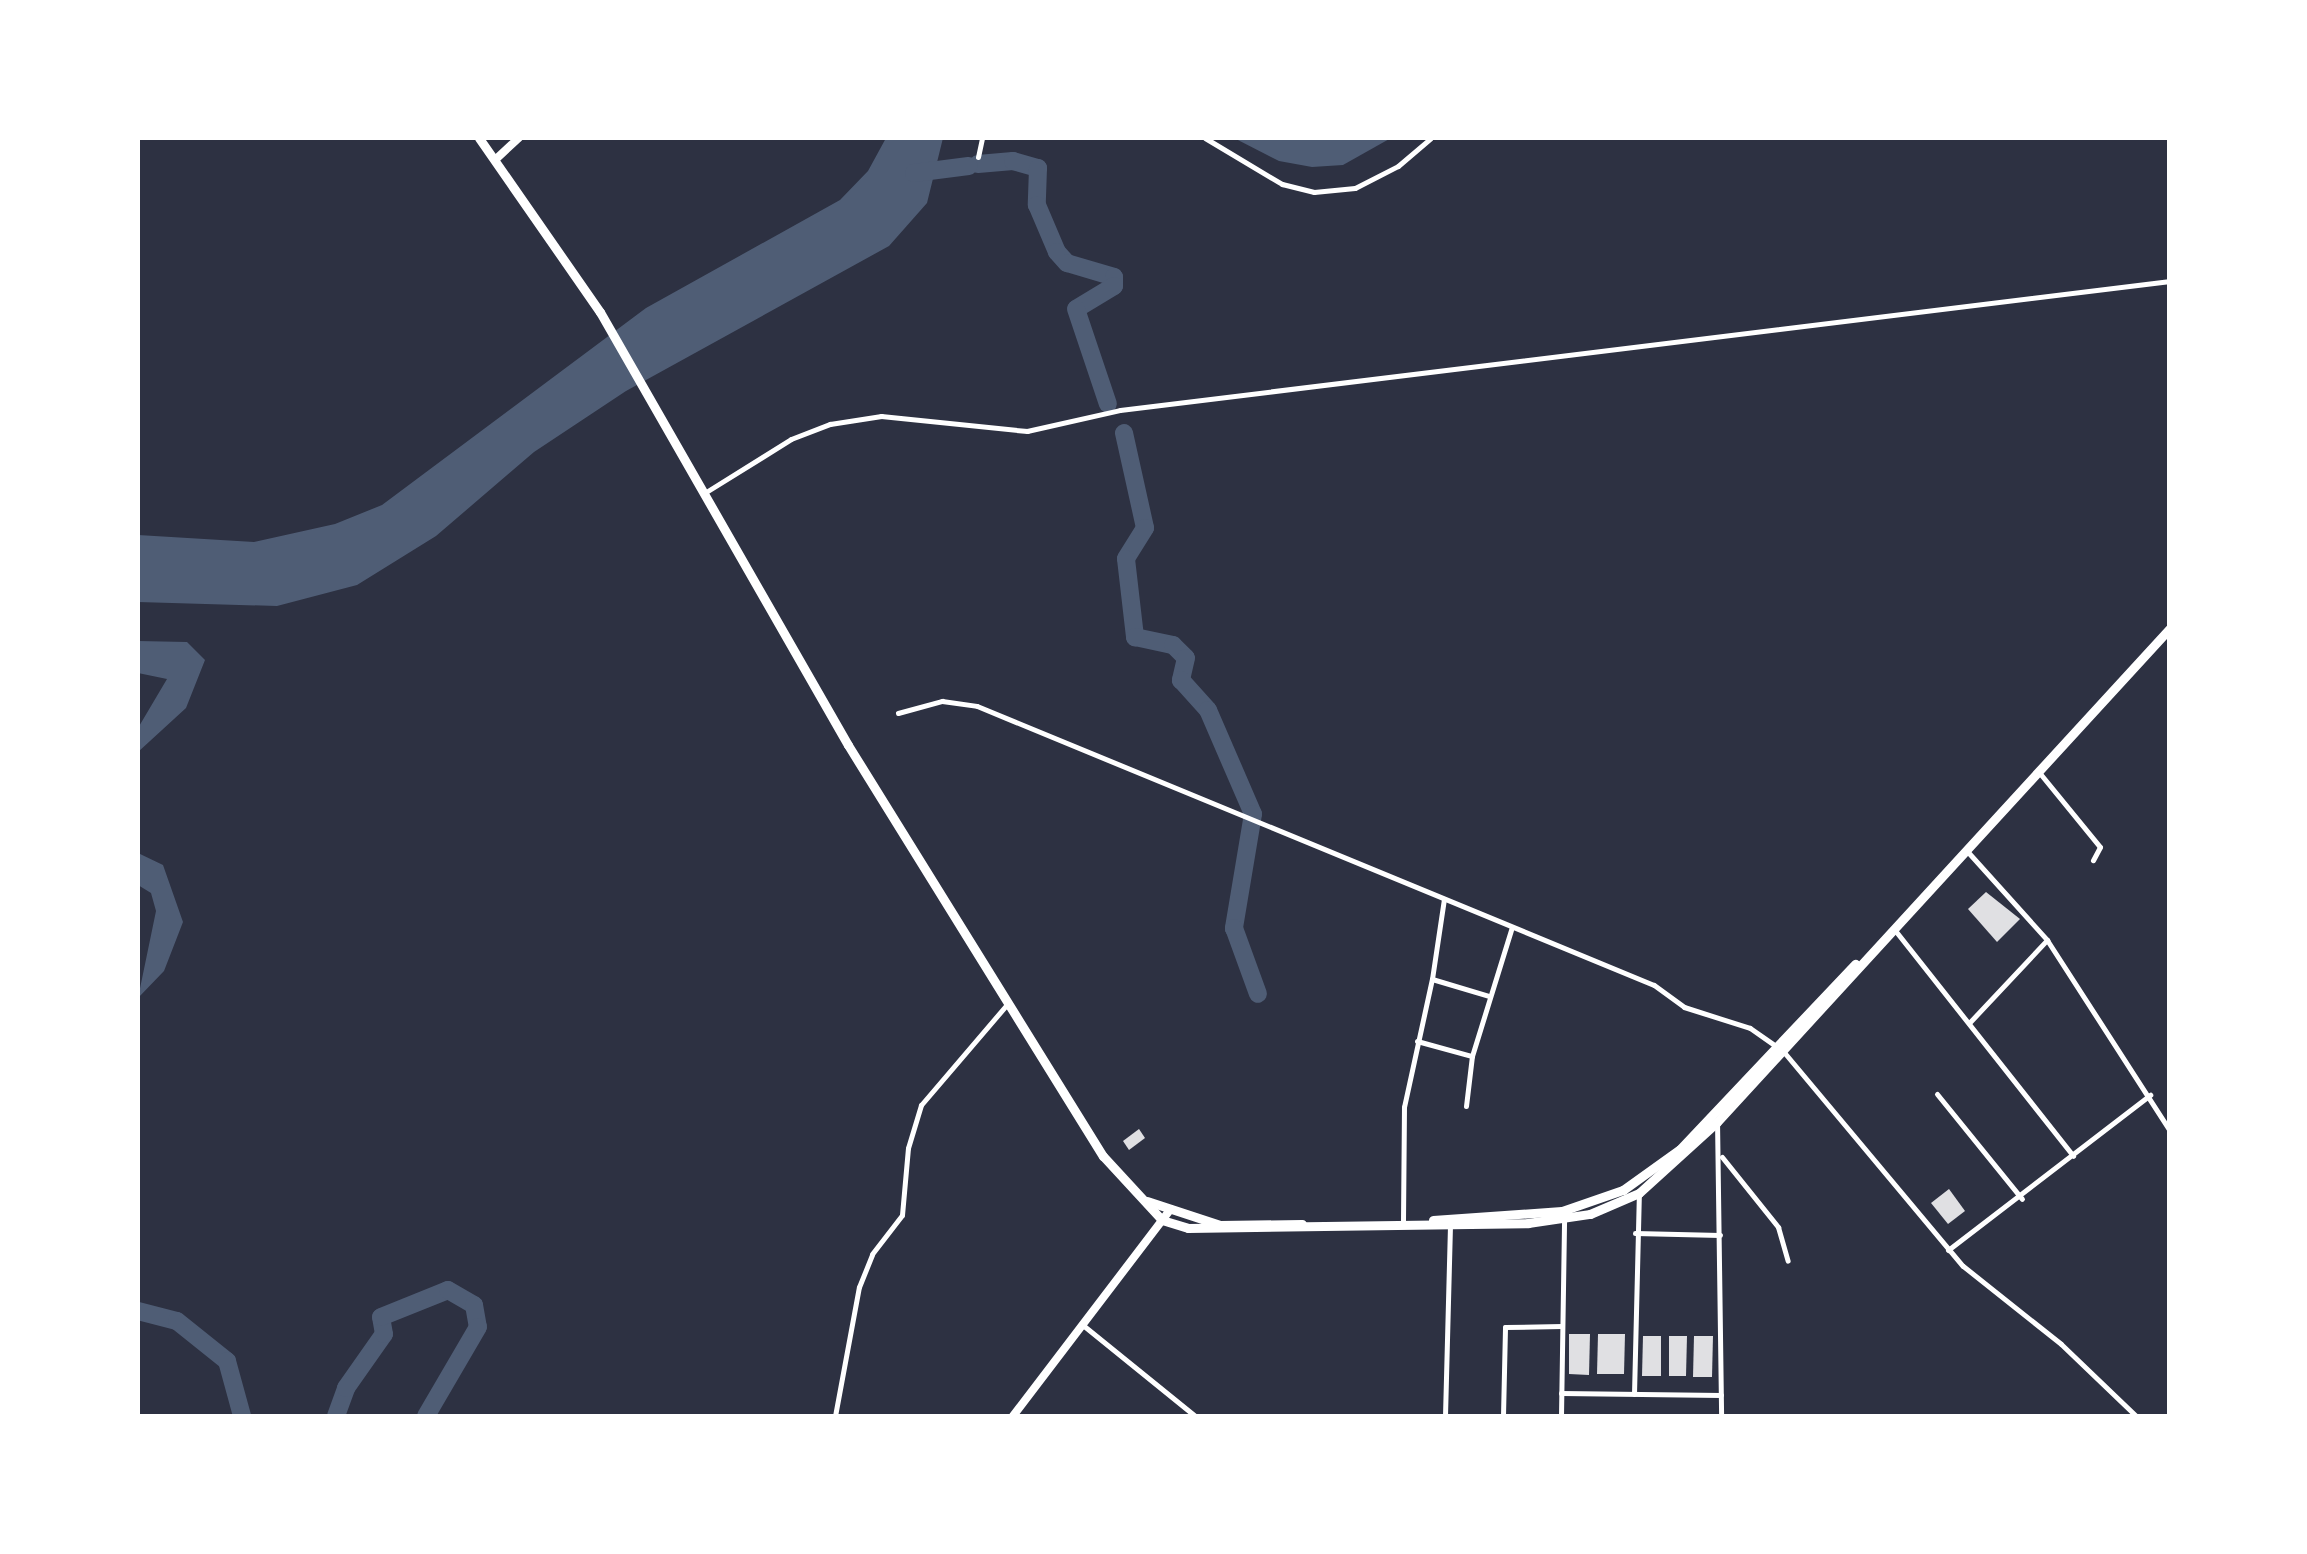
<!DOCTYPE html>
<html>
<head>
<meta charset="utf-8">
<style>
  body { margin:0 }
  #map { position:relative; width:2307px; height:1554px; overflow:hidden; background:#2d3142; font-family:"Open Sans",sans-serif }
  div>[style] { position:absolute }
  .water>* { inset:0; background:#4f5d75 }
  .river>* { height:18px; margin:-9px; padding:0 9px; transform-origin:9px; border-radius:9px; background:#4f5d75 }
  .building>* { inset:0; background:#e0e0e3 }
  .minor>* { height:5px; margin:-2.5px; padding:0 2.5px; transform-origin:2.5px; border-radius:2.5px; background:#fff }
  .secondary>* { height:8px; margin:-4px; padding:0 4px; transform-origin:4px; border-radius:4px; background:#fff }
  .trunk>* { height:9px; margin:-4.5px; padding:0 4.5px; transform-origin:4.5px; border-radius:4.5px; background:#fff }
  span { translate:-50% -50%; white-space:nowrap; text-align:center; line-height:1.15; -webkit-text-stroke:10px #fff; paint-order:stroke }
  .frame { position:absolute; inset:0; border:140px solid #fff; pointer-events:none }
</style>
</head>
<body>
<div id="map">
  <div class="water">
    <i style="clip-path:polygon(886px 138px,943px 138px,927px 203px,889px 246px,626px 391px,534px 452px,436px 536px,357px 585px,277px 606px,138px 602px,138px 535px,254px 542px,335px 524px,382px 505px,646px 308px,840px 200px,868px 171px)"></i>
    <i style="clip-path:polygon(1234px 138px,1391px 138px,1343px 165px,1312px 167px,1279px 161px)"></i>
    <i style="clip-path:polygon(138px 641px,187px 642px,205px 660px,186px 708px,138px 752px,138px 728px,167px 679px,138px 673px)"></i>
    <i style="clip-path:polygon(138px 853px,163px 865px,183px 922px,164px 971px,138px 998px,156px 911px,151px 893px,138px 885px)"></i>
  </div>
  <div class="river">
    <i style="left:978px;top:164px;width:35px;rotate:-5deg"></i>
    <i style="left:1013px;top:161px;width:26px;rotate:16deg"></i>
    <i style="left:1038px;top:168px;width:37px;rotate:92deg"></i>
    <i style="left:1037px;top:205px;width:51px;rotate:66.9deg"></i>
    <i style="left:1057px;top:252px;width:15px;rotate:48deg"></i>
    <i style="left:1067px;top:263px;width:49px;rotate:16.6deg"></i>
    <i style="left:1114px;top:277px;width:9px;rotate:90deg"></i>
    <i style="left:1114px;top:286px;width:44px;rotate:148.8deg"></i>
    <i style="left:1076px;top:309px;width:100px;rotate:71.4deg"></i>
    <i style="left:914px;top:173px;width:55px;rotate:-7.3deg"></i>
    <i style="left:1124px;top:433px;width:97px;rotate:77.5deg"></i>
    <i style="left:1145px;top:528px;width:36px;rotate:122deg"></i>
    <i style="left:1126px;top:559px;width:79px;rotate:83.4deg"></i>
    <i style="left:1135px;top:637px;width:39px;rotate:12deg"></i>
    <i style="left:1173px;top:645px;width:18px;rotate:45deg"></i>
    <i style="left:1186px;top:658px;width:23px;rotate:103deg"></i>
    <i style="left:1181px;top:680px;width:40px;rotate:48deg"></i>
    <i style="left:1208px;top:710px;width:113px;rotate:66.6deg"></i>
    <i style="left:1253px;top:814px;width:116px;rotate:99.5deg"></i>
    <i style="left:1234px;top:928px;width:70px;rotate:70deg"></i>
    <i style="left:138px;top:1311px;width:40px;rotate:14.4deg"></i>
    <i style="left:177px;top:1321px;width:64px;rotate:38.7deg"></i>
    <i style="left:227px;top:1361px;width:57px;rotate:74.7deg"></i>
    <i style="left:336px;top:1416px;width:30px;rotate:-70deg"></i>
    <i style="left:346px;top:1388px;width:66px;rotate:-54.9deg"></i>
    <i style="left:384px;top:1334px;width:17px;rotate:-100deg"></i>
    <i style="left:381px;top:1317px;width:72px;rotate:-21.9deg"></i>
    <i style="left:448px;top:1290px;width:30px;rotate:30deg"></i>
    <i style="left:474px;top:1305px;width:22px;rotate:80deg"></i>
    <i style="left:478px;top:1327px;width:103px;rotate:120.3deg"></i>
  </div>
  <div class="building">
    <i style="clip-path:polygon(1986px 892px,2020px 919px,1997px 942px,1968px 909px)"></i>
    <i style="clip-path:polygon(1139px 1129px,1145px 1138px,1129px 1150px,1123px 1141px)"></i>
    <i style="clip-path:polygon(1949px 1189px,1965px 1211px,1948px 1224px,1931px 1203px)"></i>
    <i style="clip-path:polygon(1569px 1334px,1590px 1334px,1589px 1375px,1569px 1374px)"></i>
    <i style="clip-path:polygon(1598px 1334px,1625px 1334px,1624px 1374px,1597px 1374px)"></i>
    <i style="clip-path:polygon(1643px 1336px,1661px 1336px,1661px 1376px,1642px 1376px)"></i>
    <i style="clip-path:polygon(1669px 1336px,1687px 1336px,1686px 1376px,1669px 1376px)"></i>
    <i style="clip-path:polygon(1694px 1336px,1713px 1336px,1712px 1377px,1693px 1377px)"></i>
  </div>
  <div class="minor">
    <i style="left:1205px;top:138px;width:90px;rotate:30.9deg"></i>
    <i style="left:1282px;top:184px;width:33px;rotate:14deg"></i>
    <i style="left:1314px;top:192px;width:41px;rotate:-5.6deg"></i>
    <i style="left:1355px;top:188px;width:48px;rotate:-27.1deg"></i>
    <i style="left:1398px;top:166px;width:43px;rotate:-40.3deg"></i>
    <i style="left:978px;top:157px;width:19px;rotate:-78deg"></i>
    <i style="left:706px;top:492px;width:100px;rotate:-31.9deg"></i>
    <i style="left:791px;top:439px;width:42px;rotate:-21deg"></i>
    <i style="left:830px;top:424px;width:52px;rotate:-8.9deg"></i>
    <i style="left:881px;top:416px;width:147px;rotate:5.9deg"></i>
    <i style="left:1027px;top:431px;width:95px;rotate:-12.7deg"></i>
    <i style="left:1120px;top:410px;width:1058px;rotate:-7deg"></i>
    <i style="left:898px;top:713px;width:46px;rotate:-15.3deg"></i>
    <i style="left:942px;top:701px;width:35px;rotate:8deg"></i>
    <i style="left:977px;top:706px;width:732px;rotate:22.4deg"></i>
    <i style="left:1654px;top:985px;width:37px;rotate:36deg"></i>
    <i style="left:1684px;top:1007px;width:69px;rotate:17.7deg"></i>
    <i style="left:1750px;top:1028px;width:40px;rotate:34.9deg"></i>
    <i style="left:1783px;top:1051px;width:280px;rotate:50.1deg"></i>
    <i style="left:1963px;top:1266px;width:125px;rotate:38.5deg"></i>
    <i style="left:2061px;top:1344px;width:104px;rotate:43.8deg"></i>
    <i style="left:2038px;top:771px;width:98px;rotate:50.8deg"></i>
    <i style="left:2100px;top:847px;width:15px;rotate:118deg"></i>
    <i style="left:1967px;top:851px;width:120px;rotate:48deg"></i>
    <i style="left:2047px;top:940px;width:227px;rotate:57.2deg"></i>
    <i style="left:1894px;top:929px;width:289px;rotate:51.7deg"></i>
    <i style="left:1432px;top:979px;width:81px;rotate:-81.5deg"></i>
    <i style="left:1969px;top:1023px;width:114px;rotate:-46.8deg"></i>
    <i style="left:1417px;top:1041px;width:57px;rotate:15.3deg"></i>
    <i style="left:1937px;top:1094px;width:135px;rotate:51deg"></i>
    <i style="left:1466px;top:1106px;width:50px;rotate:-83.2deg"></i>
    <i style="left:1472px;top:1056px;width:135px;rotate:-72.8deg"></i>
    <i style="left:1717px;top:1120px;width:296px;rotate:89.2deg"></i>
    <i style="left:1722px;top:1157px;width:90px;rotate:51.3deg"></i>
    <i style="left:1778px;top:1227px;width:35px;rotate:74deg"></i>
    <i style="left:1403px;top:1221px;width:114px;rotate:-89.5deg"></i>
    <i style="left:1404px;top:1107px;width:131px;rotate:-77.7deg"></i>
    <i style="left:1432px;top:979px;width:59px;rotate:16.6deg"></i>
    <i style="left:1635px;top:1233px;width:85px;rotate:1.3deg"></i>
    <i style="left:1948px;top:1250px;width:255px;rotate:-37.5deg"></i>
    <i style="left:1084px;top:1326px;width:143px;rotate:39deg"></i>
    <i style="left:1561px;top:1393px;width:160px;rotate:0.7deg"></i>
    <i style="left:1634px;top:1394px;width:201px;rotate:-88.6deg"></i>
    <i style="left:835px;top:1416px;width:131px;rotate:-79.5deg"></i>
    <i style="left:859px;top:1287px;width:35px;rotate:-68deg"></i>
    <i style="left:872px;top:1254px;width:49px;rotate:-52.4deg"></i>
    <i style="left:902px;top:1215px;width:67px;rotate:-84.9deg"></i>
    <i style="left:908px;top:1148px;width:45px;rotate:-73.2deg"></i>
    <i style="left:921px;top:1105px;width:134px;rotate:-49.5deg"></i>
    <i style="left:1445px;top:1416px;width:191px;rotate:-88.5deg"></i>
    <i style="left:1503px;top:1416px;width:89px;rotate:-88.7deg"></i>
    <i style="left:1505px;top:1327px;width:57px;rotate:-1deg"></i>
    <i style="left:1561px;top:1416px;width:196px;rotate:-89.1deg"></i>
  </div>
  <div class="secondary">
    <i style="left:495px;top:160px;width:33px;rotate:-43deg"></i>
    <i style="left:1013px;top:1416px;width:258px;rotate:-52.7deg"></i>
  </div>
  <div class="trunk">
    <i style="left:479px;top:138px;width:212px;rotate:55.2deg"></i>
    <i style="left:600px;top:312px;width:499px;rotate:60.2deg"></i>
    <i style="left:848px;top:745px;width:484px;rotate:58.2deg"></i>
    <i style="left:1103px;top:1156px;width:87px;rotate:47.3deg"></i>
    <i style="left:1162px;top:1220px;width:27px;rotate:17deg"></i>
    <i style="left:1188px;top:1228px;width:340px;rotate:-0.8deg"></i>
    <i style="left:1528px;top:1223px;width:63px;rotate:-8.3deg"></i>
    <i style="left:1590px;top:1214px;width:53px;rotate:-23.2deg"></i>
    <i style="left:1639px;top:1193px;width:105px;rotate:-42.3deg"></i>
    <i style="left:1717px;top:1122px;width:670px;rotate:-47.48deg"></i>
    <i style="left:1147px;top:1201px;width:77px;rotate:18.2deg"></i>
    <i style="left:1220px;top:1225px;width:82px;rotate:-0.7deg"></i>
    <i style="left:1433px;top:1220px;width:129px;rotate:-4deg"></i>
    <i style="left:1562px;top:1211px;width:65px;rotate:-19deg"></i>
    <i style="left:1623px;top:1190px;width:70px;rotate:-35.7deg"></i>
    <i style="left:1680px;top:1149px;width:255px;rotate:-46.6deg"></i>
  </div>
  <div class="frame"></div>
</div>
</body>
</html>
